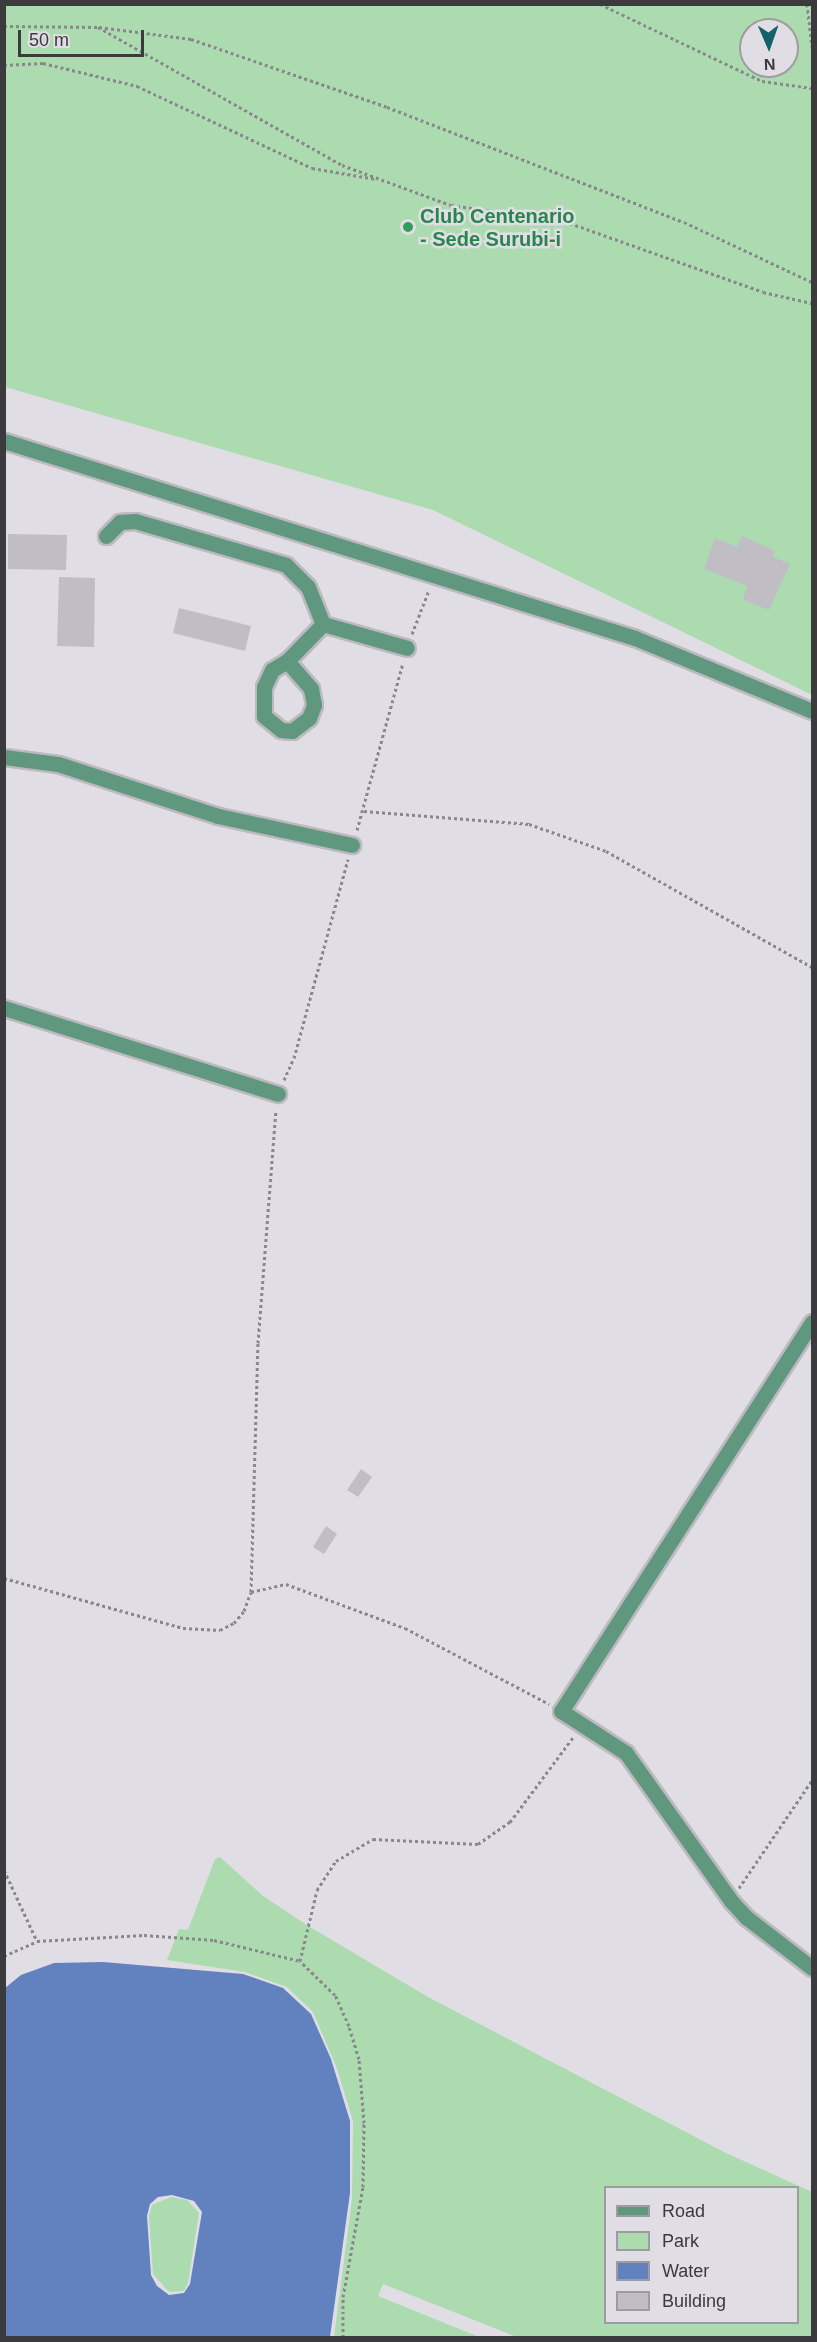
<!DOCTYPE html>
<html>
<head>
<meta charset="utf-8">
<style>
  body { margin:0 }
  #map { position:relative; width:817px; height:2342px; overflow:hidden; background:#e0dde4; font-family:Helvetica,sans-serif }
  div>[style] { position:absolute }
  .green>* { inset:0; background:#abdbaf }
  .water>* { inset:0; background:#6182bf }
  .building>* { inset:0; background:#c0bec4 }
  .path>* { height:3px; margin-top:-1.5px; transform-origin:0; background:repeating-linear-gradient(90deg,#89878c 0 3px,transparent 0 6px) }
  .roads { filter:drop-shadow(2px 0 #bcb9bf) drop-shadow(-2px 0 #bcb9bf) drop-shadow(0 2px #bcb9bf) drop-shadow(0 -2px #bcb9bf) }
  .minor>* { height:15px; margin:-7.5px; padding:0 7.5px; transform-origin:7.5px; border-radius:7.5px; background:#5f987e }
  .dots>* { width:16px; height:16px; translate:-50% -50%; box-sizing:border-box; border:3px solid #e0dde4; border-radius:50% }
  span { translate:-50% -50%; white-space:nowrap; text-align:center; line-height:1.15; -webkit-text-stroke:5px #e0dde4; paint-order:stroke }
  .leisure-label { font-size:20px; color:#27864d; font-weight:700 }
  .left { translate:0 -50%; text-align:left }
  .frame { position:absolute; inset:0; border:6px solid #3b3a3d; pointer-events:none }
  .legend { position:absolute; left:604px; top:2186px; width:195px; height:138px; box-sizing:border-box; background:#e0dde4; border:2px solid #9e9ca1; margin:0; padding:8px 10px; list-style:none; font-size:18px; color:#3b3a3d }
  .legend li { display:flex; align-items:center; gap:12px; height:30px }
  .legend b { width:30px; border:2px solid #9e9ca1 }
  .north { position:absolute; left:739px; top:18px; width:60px; height:60px; box-sizing:border-box; background:#e0dde4; border:2px solid #9e9ca1; border-radius:50%; rotate:178deg; font-size:16px; font-weight:700; line-height:24px; text-align:center; color:#3b3a3d }
  .north::after { content:''; display:block; margin:auto; width:21px; height:27px; background:#13616b; clip-path:polygon(50% 0,100% 100%,50% 72%,0 100%) }
  .scale { position:absolute; left:18px; top:30px; width:126px; height:27px; box-sizing:border-box; border:3px solid #3b3a3d; border-top:0; padding-left:8px; font-size:18px; line-height:21px; white-space:nowrap; color:#3b3a3d; -webkit-text-stroke:4px #e0dde4; paint-order:stroke }
</style>
</head>
<body>
<div id="map">
  <div class="green">
    <i style="clip-path:polygon(evenodd,4px 5px,812px 5px,812px 695px,433px 510px,5px 387px,4px 5px,751px 30px,787px 30px,787px 66px,751px 66px,751px 30px)"></i>
    <i style="clip-path:polygon(evenodd,220px 1857px,263px 1896px,305px 1924px,428px 1997px,724px 2152px,812px 2192px,812px 2337px,517px 2337px,383px 2284px,378px 2296px,479px 2337px,334px 2337px,352px 2199px,353px 2121px,336px 2066px,313px 2012px,287px 1987px,245px 1972px,167px 1960px,179px 1929px,188px 1930px,215px 1859px,220px 1857px,606px 2188px,798px 2188px,798px 2322px,606px 2322px,606px 2188px)"></i>
    <i style="clip-path:polygon(171px 2197px,187px 2200px,199px 2213px,188px 2283px,184px 2291px,169px 2292px,153px 2274px,149px 2216px,152px 2205px)"></i>
  </div>
  <div class="water">
    <i style="clip-path:polygon(evenodd,103px 1962px,243px 1974px,283px 1988px,311px 2014px,331px 2059px,350px 2121px,350px 2193px,330px 2337px,5px 2337px,5px 1988px,21px 1975px,54px 1963px,103px 1962px,172px 2195px,194px 2201px,202px 2212px,190px 2284px,184px 2293px,169px 2295px,157px 2286px,151px 2275px,147px 2216px,150px 2204px,158px 2197px,172px 2195px)"></i>
  </div>
  <div class="building">
    <i style="clip-path:polygon(8px 534px,67px 535px,66px 570px,8px 569px)"></i>
    <i style="clip-path:polygon(742px 536px,775px 551px,773px 557px,790px 564px,769px 610px,743px 600px,747px 586px,704px 569px,715px 538px,737px 547px)"></i>
    <i style="clip-path:polygon(59px 577px,95px 578px,94px 647px,57px 646px)"></i>
    <i style="clip-path:polygon(179px 608px,251px 626px,245px 651px,173px 633px)"></i>
    <i style="clip-path:polygon(361px 1469px,372px 1477px,358px 1497px,347px 1490px)"></i>
    <i style="clip-path:polygon(326px 1526px,337px 1534px,324px 1554px,313px 1547px)"></i>
  </div>
  <div class="path">
    <i style="left:600px;top:4px;width:179px;rotate:25.4deg"></i>
    <i style="left:762px;top:81px;width:50px;rotate:8deg"></i>
    <i style="left:807px;top:4px;width:43px;rotate:83.4deg"></i>
    <i style="left:4px;top:26px;width:94px;rotate:0.6deg"></i>
    <i style="left:98px;top:27px;width:280px;rotate:29.5deg"></i>
    <i style="left:342px;top:165px;width:116px;rotate:20.2deg"></i>
    <i style="left:451px;top:205px;width:114px;rotate:8.1deg"></i>
    <i style="left:564px;top:221px;width:211px;rotate:19.6deg"></i>
    <i style="left:763px;top:292px;width:50px;rotate:12.7deg"></i>
    <i style="left:99px;top:27px;width:93px;rotate:7.4deg"></i>
    <i style="left:191px;top:39px;width:207px;rotate:19.1deg"></i>
    <i style="left:387px;top:107px;width:318px;rotate:21.2deg"></i>
    <i style="left:684px;top:222px;width:141px;rotate:25.1deg"></i>
    <i style="left:4px;top:65px;width:39px;rotate:-3deg"></i>
    <i style="left:43px;top:63px;width:97px;rotate:13.7deg"></i>
    <i style="left:137px;top:86px;width:193px;rotate:25.1deg"></i>
    <i style="left:312px;top:168px;width:65px;rotate:9.8deg"></i>
    <i style="left:412px;top:634px;width:47px;rotate:-68.9deg"></i>
    <i style="left:364px;top:811px;width:166px;rotate:4.5deg"></i>
    <i style="left:529px;top:824px;width:82px;rotate:19.3deg"></i>
    <i style="left:606px;top:851px;width:236px;rotate:29.4deg"></i>
    <i style="left:357px;top:830px;width:173px;rotate:-74.6deg"></i>
    <i style="left:284px;top:1080px;width:24px;rotate:-66deg"></i>
    <i style="left:294px;top:1058px;width:206px;rotate:-74.8deg"></i>
    <i style="left:4px;top:1578px;width:186px;rotate:15.6deg"></i>
    <i style="left:183px;top:1628px;width:37px;rotate:3deg"></i>
    <i style="left:220px;top:1630px;width:16px;rotate:-27deg"></i>
    <i style="left:234px;top:1623px;width:16px;rotate:-50deg"></i>
    <i style="left:244px;top:1611px;width:20px;rotate:-70deg"></i>
    <i style="left:251px;top:1592px;width:249px;rotate:-88.4deg"></i>
    <i style="left:258px;top:1343px;width:234px;rotate:-85.6deg"></i>
    <i style="left:251px;top:1592px;width:36px;rotate:-13deg"></i>
    <i style="left:286px;top:1584px;width:127px;rotate:20.3deg"></i>
    <i style="left:405px;top:1628px;width:163px;rotate:27.8deg"></i>
    <i style="left:4px;top:1870px;width:78px;rotate:65.1deg"></i>
    <i style="left:739px;top:1888px;width:130px;rotate:-55.9deg"></i>
    <i style="left:4px;top:1956px;width:36px;rotate:-24deg"></i>
    <i style="left:37px;top:1941px;width:107px;rotate:-3.2deg"></i>
    <i style="left:144px;top:1935px;width:70px;rotate:4.1deg"></i>
    <i style="left:214px;top:1940px;width:89px;rotate:13.7deg"></i>
    <i style="left:343px;top:2338px;width:41px;rotate:-90deg"></i>
    <i style="left:343px;top:2297px;width:112px;rotate:-79.7deg"></i>
    <i style="left:363px;top:2187px;width:64px;rotate:-89.1deg"></i>
    <i style="left:364px;top:2123px;width:64px;rotate:-94.5deg"></i>
    <i style="left:359px;top:2059px;width:34px;rotate:-107deg"></i>
    <i style="left:349px;top:2026px;width:34px;rotate:-114deg"></i>
    <i style="left:335px;top:1995px;width:49px;rotate:-135.8deg"></i>
    <i style="left:300px;top:1961px;width:73px;rotate:-76.5deg"></i>
    <i style="left:317px;top:1890px;width:35px;rotate:-57deg"></i>
    <i style="left:336px;top:1861px;width:43px;rotate:-30.7deg"></i>
    <i style="left:373px;top:1839px;width:105px;rotate:2.7deg"></i>
    <i style="left:478px;top:1844px;width:39px;rotate:-35deg"></i>
    <i style="left:510px;top:1822px;width:107px;rotate:-53.3deg"></i>
  </div>
  <div class="roads">
    <div class="minor">
      <i style="left:4px;top:441px;width:661px;rotate:17.34deg"></i>
      <i style="left:635px;top:638px;width:191px;rotate:22.4deg"></i>
      <i style="left:106px;top:536px;width:20px;rotate:-45deg"></i>
      <i style="left:120px;top:522px;width:15px;rotate:-4deg"></i>
      <i style="left:135px;top:521px;width:157px;rotate:16.2deg"></i>
      <i style="left:286px;top:565px;width:31px;rotate:45deg"></i>
      <i style="left:308px;top:587px;width:40px;rotate:68deg"></i>
      <i style="left:287px;top:661px;width:37px;rotate:49deg"></i>
      <i style="left:311px;top:689px;width:16px;rotate:79deg"></i>
      <i style="left:314px;top:705px;width:14px;rotate:111deg"></i>
      <i style="left:309px;top:718px;width:21px;rotate:143deg"></i>
      <i style="left:292px;top:731px;width:11px;rotate:-175deg"></i>
      <i style="left:281px;top:730px;width:22px;rotate:-141deg"></i>
      <i style="left:264px;top:716px;width:29px;rotate:-90deg"></i>
      <i style="left:264px;top:687px;width:19px;rotate:-65deg"></i>
      <i style="left:272px;top:670px;width:17px;rotate:-31deg"></i>
      <i style="left:287px;top:661px;width:52px;rotate:-45.8deg"></i>
      <i style="left:323px;top:624px;width:87px;rotate:15.9deg"></i>
      <i style="left:4px;top:757px;width:54px;rotate:7.4deg"></i>
      <i style="left:58px;top:764px;width:168px;rotate:18deg"></i>
      <i style="left:218px;top:816px;width:137px;rotate:12.2deg"></i>
      <i style="left:4px;top:1008px;width:287px;rotate:17.4deg"></i>
      <i style="left:812px;top:1322px;width:463px;rotate:122.8deg"></i>
      <i style="left:561px;top:1711px;width:77px;rotate:32.9deg"></i>
      <i style="left:626px;top:1753px;width:181px;rotate:54.6deg"></i>
      <i style="left:731px;top:1901px;width:23px;rotate:47deg"></i>
      <i style="left:747px;top:1918px;width:82px;rotate:37.6deg"></i>
    </div>
  </div>
  <div class="dots">
    <i style="left:408px;top:227px;background:#2e9e5b"></i>
  </div>
  <div class="leisure-label">
    <span class="left" style="left:420px;top:228px">Club Centenario<br>- Sede Surubi-i</span>
  </div>
  <div class="frame"></div>
  <ul class="legend">
  <li><b style="height:8px;background:#5f987e"></b>Road</li>
  <li><b style="height:16px;background:#abdbaf"></b>Park</li>
  <li><b style="height:16px;background:#6182bf"></b>Water</li>
  <li><b style="height:16px;background:#c0bec4"></b>Building</li>
  </ul>
  <div class="north">N</div>
  <div class="scale">50 m</div>
</div>
</body>
</html>
